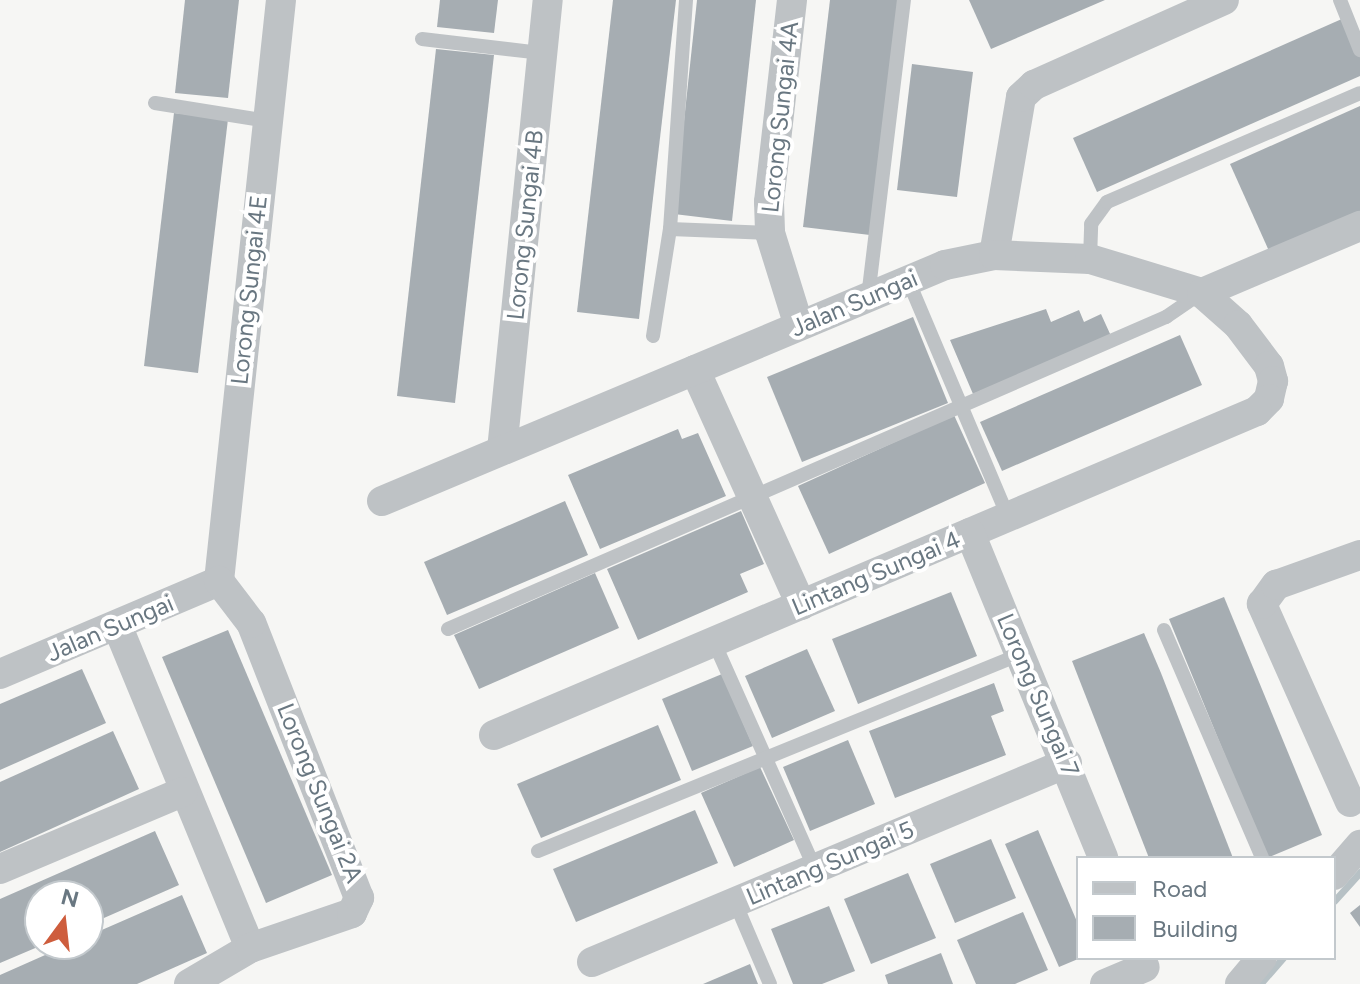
<!DOCTYPE html>
<html>
<head>
<meta charset="utf-8">
<style>
  body { margin:0 }
  #map { position:relative; width:1360px; height:984px; overflow:hidden; background:#f6f6f4; font-family:Figtree,sans-serif }
  div>[style] { position:absolute }
  .stream>* { height:7px; margin:-3.5px; padding:0 3.5px; transform-origin:3.5px; border-radius:3.5px; background:#b7c1c5 }
  .building>* { inset:0; background:#a6adb2 }
  .lane>* { height:14px; margin:-7px; padding:0 7px; transform-origin:7px; border-radius:7px; background:#bec2c5 }
  .street>* { height:30px; margin:-15px; padding:0 15px; transform-origin:15px; border-radius:15px; background:#bec2c5 }
  span { translate:-50% -50%; white-space:nowrap; text-align:center; line-height:1.15; -webkit-text-stroke:8px #fff; paint-order:stroke }
  .street-label { font-size:24px; color:#697781 }
  .legend { position:absolute; left:1076px; top:856px; width:260px; height:104px; box-sizing:border-box; background:#fff; border:2px solid #c3c9cd; margin:0; padding:10px 14px; list-style:none; font-size:24px; color:#697781 }
  .legend li { display:flex; align-items:center; gap:16px; height:40px }
  .legend b { width:40px; border:2px solid #c3c9cd }
  .north { position:absolute; left:24px; top:880px; width:80px; height:80px; box-sizing:border-box; background:#fff; border:2px solid #c3c9cd; border-radius:50%; rotate:15deg; font-size:22px; font-weight:700; line-height:32px; text-align:center; color:#697781 }
  .north::after { content:''; display:block; margin:auto; width:28px; height:36px; background:#ce5d3d; clip-path:polygon(50% 0,100% 100%,50% 72%,0 100%) }
</style>
</head>
<body>
<div id="map">
  <div class="stream">
    <i style="left:1334px;top:901px;width:39px;rotate:-48deg"></i>
    <i style="left:1260px;top:984px;width:35px;rotate:-49deg"></i>
  </div>
  <div class="building">
    <i style="clip-path:polygon(185px 0,239px 0,228px 98px,175px 93px)"></i>
    <i style="clip-path:polygon(440px 0,498px 0,494px 33px,437px 27px)"></i>
    <i style="clip-path:polygon(613px 0,676px 0,639px 319px,577px 312px)"></i>
    <i style="clip-path:polygon(697px 0,756px 0,732px 221px,674px 214px)"></i>
    <i style="clip-path:polygon(830px 0,898px 0,870px 235px,803px 227px)"></i>
    <i style="clip-path:polygon(969px 0,1105px 0,991px 49px)"></i>
    <i style="clip-path:polygon(1344px 18px,1360px 54px,1360px 76px,1097px 192px,1073px 138px)"></i>
    <i style="clip-path:polygon(436px 49px,494px 55px,455px 403px,397px 396px)"></i>
    <i style="clip-path:polygon(912px 64px,973px 72px,957px 197px,897px 190px)"></i>
    <i style="clip-path:polygon(1360px 106px,1360px 211px,1269px 251px,1230px 164px)"></i>
    <i style="clip-path:polygon(174px 113px,228px 119px,198px 373px,144px 366px)"></i>
    <i style="clip-path:polygon(1046px 309px,1051px 322px,1079px 310px,1084px 322px,1101px 314px,1111px 336px,973px 394px,950px 340px)"></i>
    <i style="clip-path:polygon(913px 317px,948px 403px,802px 462px,767px 377px)"></i>
    <i style="clip-path:polygon(1180px 335px,1202px 385px,1002px 471px,980px 422px)"></i>
    <i style="clip-path:polygon(954px 415px,985px 483px,829px 554px,798px 486px)"></i>
    <i style="clip-path:polygon(678px 429px,682px 439px,698px 433px,726px 496px,600px 549px,568px 475px)"></i>
    <i style="clip-path:polygon(565px 501px,588px 555px,447px 615px,424px 562px)"></i>
    <i style="clip-path:polygon(741px 511px,764px 564px,740px 574px,748px 592px,638px 640px,607px 569px)"></i>
    <i style="clip-path:polygon(595px 573px,619px 628px,479px 689px,454px 635px)"></i>
    <i style="clip-path:polygon(951px 592px,977px 656px,858px 704px,832px 639px)"></i>
    <i style="clip-path:polygon(1224px 597px,1322px 835px,1267px 858px,1169px 619px)"></i>
    <i style="clip-path:polygon(228px 630px,332px 875px,266px 903px,162px 657px)"></i>
    <i style="clip-path:polygon(1144px 633px,1161px 673px,1233px 858px,1149px 858px,1072px 661px)"></i>
    <i style="clip-path:polygon(807px 649px,835px 711px,772px 738px,745px 676px)"></i>
    <i style="clip-path:polygon(82px 669px,106px 723px,0 770px,0 704px)"></i>
    <i style="clip-path:polygon(722px 674px,753px 746px,692px 771px,662px 699px)"></i>
    <i style="clip-path:polygon(994px 683px,1004px 711px,991px 716px,1006px 755px,895px 798px,869px 731px)"></i>
    <i style="clip-path:polygon(658px 725px,681px 780px,541px 838px,517px 784px)"></i>
    <i style="clip-path:polygon(113px 731px,139px 789px,0 852px,0 782px)"></i>
    <i style="clip-path:polygon(848px 740px,875px 804px,810px 831px,783px 767px)"></i>
    <i style="clip-path:polygon(760px 767px,794px 840px,734px 867px,701px 793px)"></i>
    <i style="clip-path:polygon(695px 810px,718px 863px,576px 922px,553px 869px)"></i>
    <i style="clip-path:polygon(1038px 830px,1078px 924px,1078px 959px,1059px 967px,1005px 844px)"></i>
    <i style="clip-path:polygon(155px 831px,179px 885px,88px 925px,88px 896px,40px 896px,40px 946px,0 963px,0 899px)"></i>
    <i style="clip-path:polygon(991px 839px,1016px 898px,955px 923px,930px 864px)"></i>
    <i style="clip-path:polygon(908px 873px,936px 938px,871px 964px,844px 899px)"></i>
    <i style="clip-path:polygon(182px 895px,207px 953px,137px 984px,0 984px,0 975px,70px 944px,88px 944px,88px 936px)"></i>
    <i style="clip-path:polygon(1360px 905px,1360px 927px,1350px 913px)"></i>
    <i style="clip-path:polygon(829px 906px,855px 971px,822px 984px,793px 984px,771px 929px)"></i>
    <i style="clip-path:polygon(1023px 912px,1048px 970px,1015px 984px,976px 984px,957px 940px)"></i>
    <i style="clip-path:polygon(941px 953px,953px 984px,888px 984px,885px 975px)"></i>
    <i style="clip-path:polygon(750px 964px,758px 984px,703px 984px)"></i>
  </div>
  <div class="lane">
    <i style="left:1340px;top:0;width:54px;rotate:68.2deg"></i>
    <i style="left:422px;top:39px;width:121px;rotate:6.7deg"></i>
    <i style="left:155px;top:103px;width:113px;rotate:9.1deg"></i>
    <i style="left:670px;top:229px;width:100px;rotate:2.3deg"></i>
    <i style="left:1090px;top:259px;width:35px;rotate:-88deg"></i>
    <i style="left:1091px;top:224px;width:27px;rotate:-54deg"></i>
    <i style="left:1107px;top:202px;width:275px;rotate:-23.3deg"></i>
    <i style="left:908px;top:280px;width:257px;rotate:67.1deg"></i>
    <i style="left:868px;top:297px;width:299px;rotate:-83.1deg"></i>
    <i style="left:653px;top:336px;width:108px;rotate:-81deg"></i>
    <i style="left:670px;top:229px;width:230px;rotate:-86deg"></i>
    <i style="left:448px;top:629px;width:783px;rotate:-23.49deg"></i>
    <i style="left:1166px;top:317px;width:42px;rotate:-34.4deg"></i>
    <i style="left:1164px;top:630px;width:248px;rotate:66.7deg"></i>
    <i style="left:714px;top:642px;width:248px;rotate:66deg"></i>
    <i style="left:538px;top:851px;width:522px;rotate:-22.19deg"></i>
    <i style="left:735px;top:902px;width:89px;rotate:66.9deg"></i>
  </div>
  <div class="street">
    <i style="left:792px;top:0;width:203px;rotate:96.5deg"></i>
    <i style="left:769px;top:202px;width:31px;rotate:88deg"></i>
    <i style="left:770px;top:233px;width:97px;rotate:72.7deg"></i>
    <i style="left:994px;top:255px;width:160px;rotate:-80.3deg"></i>
    <i style="left:1021px;top:97px;width:18px;rotate:-43deg"></i>
    <i style="left:1034px;top:85px;width:208px;rotate:-24.1deg"></i>
    <i style="left:1202px;top:293px;width:172px;rotate:-23deg"></i>
    <i style="left:695px;top:370px;width:258px;rotate:65.7deg"></i>
    <i style="left:502px;top:450px;width:452px;rotate:-84.2deg"></i>
    <i style="left:382px;top:501px;width:610px;rotate:-22.74deg"></i>
    <i style="left:945px;top:265px;width:50px;rotate:-11.5deg"></i>
    <i style="left:994px;top:255px;width:96px;rotate:2.4deg"></i>
    <i style="left:1090px;top:259px;width:117px;rotate:16.9deg"></i>
    <i style="left:1202px;top:293px;width:48px;rotate:41.6deg"></i>
    <i style="left:1238px;top:325px;width:51px;rotate:52.9deg"></i>
    <i style="left:1269px;top:366px;width:16px;rotate:75deg"></i>
    <i style="left:1273px;top:381px;width:18px;rotate:103deg"></i>
    <i style="left:1269px;top:399px;width:17px;rotate:135deg"></i>
    <i style="left:1257px;top:411px;width:829px;rotate:156.99deg"></i>
    <i style="left:970px;top:533px;width:351px;rotate:67.7deg"></i>
    <i style="left:219px;top:581px;width:584px;rotate:-83.91deg"></i>
    <i style="left:117px;top:625px;width:349px;rotate:67.6deg"></i>
    <i style="left:0;top:674px;width:238px;rotate:-23deg"></i>
    <i style="left:1350px;top:802px;width:217px;rotate:-114deg"></i>
    <i style="left:1262px;top:604px;width:24px;rotate:-54deg"></i>
    <i style="left:1276px;top:585px;width:89px;rotate:-19.7deg"></i>
    <i style="left:0;top:869px;width:198px;rotate:-22.9deg"></i>
    <i style="left:1334px;top:875px;width:40px;rotate:-49deg"></i>
    <i style="left:592px;top:962px;width:515px;rotate:-22.73deg"></i>
    <i style="left:189px;top:984px;width:71px;rotate:-30.5deg"></i>
    <i style="left:250px;top:948px;width:108px;rotate:-18.9deg"></i>
    <i style="left:352px;top:913px;width:17px;rotate:-65deg"></i>
    <i style="left:359px;top:898px;width:295px;rotate:-111.4deg"></i>
    <i style="left:251px;top:623px;width:53px;rotate:-127.3deg"></i>
    <i style="left:1105px;top:984px;width:43px;rotate:-23deg"></i>
    <i style="left:1240px;top:984px;width:34px;rotate:-50deg"></i>
  </div>
  <div class="street-label">
    <span style="left:780px;top:117px;rotate:-84deg">Lorong Sungai 4A</span>
    <span style="left:525px;top:225px;rotate:-84deg">Lorong Sungai 4B</span>
    <span style="left:249px;top:290px;rotate:-84deg">Lorong Sungai 4E</span>
    <span style="left:854px;top:303px;rotate:-23deg">Jalan Sungai</span>
    <span style="left:876px;top:573px;rotate:-23deg">Lintang Sungai 4</span>
    <span style="left:110px;top:628px;rotate:-23deg">Jalan Sungai</span>
    <span style="left:1038px;top:695px;rotate:67deg">Lorong Sungai 7</span>
    <span style="left:320px;top:793px;rotate:68deg">Lorong Sungai 2A</span>
    <span style="left:830px;top:863px;rotate:-23deg">Lintang Sungai 5</span>
  </div>
  <ul class="legend">
  <li><b style="height:10px;background:#bec2c5"></b>Road</li>
  <li><b style="height:22px;background:#a6adb2"></b>Building</li>
  </ul>
  <div class="north">N</div>
</div>
</body>
</html>
